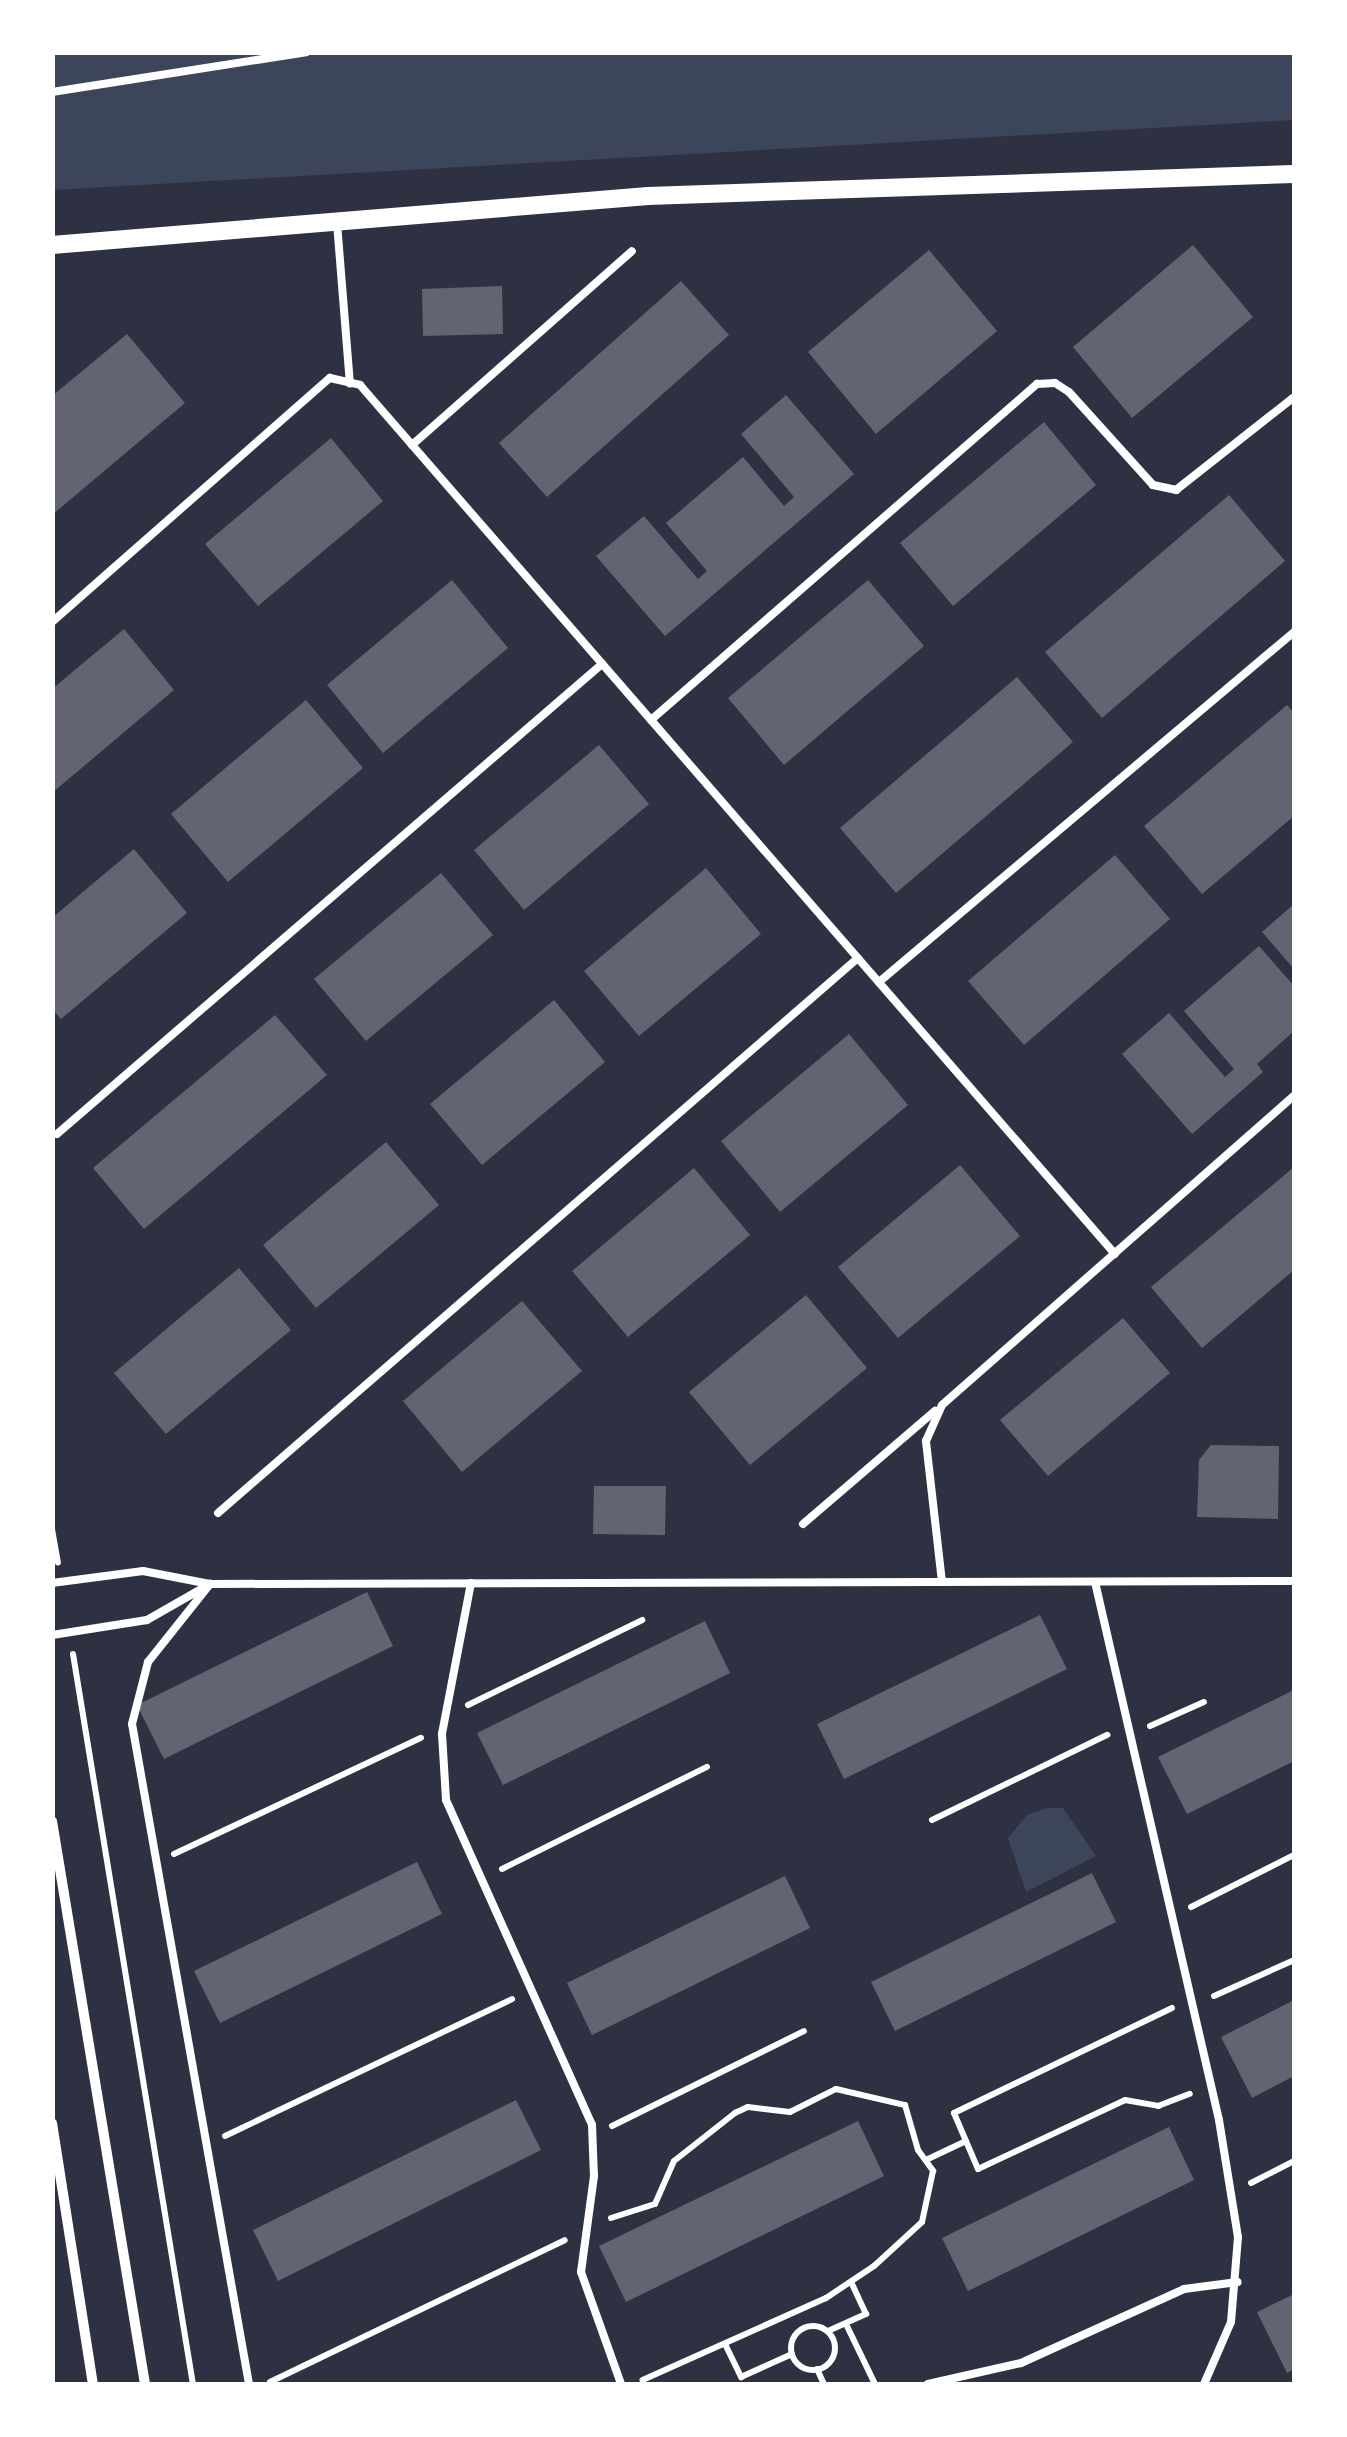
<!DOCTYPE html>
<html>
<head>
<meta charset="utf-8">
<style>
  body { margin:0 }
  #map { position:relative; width:1347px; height:2437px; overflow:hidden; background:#2d3142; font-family:"Nunito Sans",sans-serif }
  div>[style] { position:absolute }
  .green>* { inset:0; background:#3c4559 }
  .building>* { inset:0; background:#626471 }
  .path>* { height:6px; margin:-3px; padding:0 3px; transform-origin:3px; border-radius:3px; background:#fff }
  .path>.ring { margin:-3px; padding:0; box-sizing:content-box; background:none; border:6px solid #fff; border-radius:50% }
  .service>* { height:8px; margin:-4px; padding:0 4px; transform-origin:4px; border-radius:4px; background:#fff }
  .minor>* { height:10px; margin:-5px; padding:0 5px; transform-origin:5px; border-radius:5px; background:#fff }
  .tertiary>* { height:18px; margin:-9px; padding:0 9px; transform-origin:9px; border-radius:9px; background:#fff }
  span { translate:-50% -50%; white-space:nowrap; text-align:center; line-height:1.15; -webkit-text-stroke:8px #fff; paint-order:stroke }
  .frame { position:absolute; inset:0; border:55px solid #fff; pointer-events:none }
</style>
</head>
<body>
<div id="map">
  <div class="green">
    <i style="clip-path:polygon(53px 53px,1294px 53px,1294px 120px,53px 190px)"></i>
    <i style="clip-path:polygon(1047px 1808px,1063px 1808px,1096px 1856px,1026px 1892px,1008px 1838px,1027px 1815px)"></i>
  </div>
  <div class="building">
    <i style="clip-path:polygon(1193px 245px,1253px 317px,1132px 418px,1073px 347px)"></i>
    <i style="clip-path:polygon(929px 250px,997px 331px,876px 434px,808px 352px)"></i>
    <i style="clip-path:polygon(681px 281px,729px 335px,547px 497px,499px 443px)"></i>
    <i style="clip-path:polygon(502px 286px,503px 334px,423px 336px,422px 289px)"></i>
    <i style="clip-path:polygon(127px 334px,185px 403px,52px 515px,52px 396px)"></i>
    <i style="clip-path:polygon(786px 395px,854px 474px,665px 636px,596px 556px,644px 516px,698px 579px,707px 571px,666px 523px,743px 457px,784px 506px,794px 497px,741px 434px)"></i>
    <i style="clip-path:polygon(1044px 422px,1096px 485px,953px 606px,900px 543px)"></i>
    <i style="clip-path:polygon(331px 438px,383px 501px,258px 606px,205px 544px)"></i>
    <i style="clip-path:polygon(1229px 495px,1285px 561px,1102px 718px,1045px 652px)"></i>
    <i style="clip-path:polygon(452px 580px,508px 648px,383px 753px,327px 685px)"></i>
    <i style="clip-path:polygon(868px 580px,924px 646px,784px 765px,728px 698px)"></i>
    <i style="clip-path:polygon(124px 629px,174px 690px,52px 793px,52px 689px)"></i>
    <i style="clip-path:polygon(1017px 677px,1073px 742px,896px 893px,840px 828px)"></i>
    <i style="clip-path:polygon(306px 700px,363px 768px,228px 882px,171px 814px)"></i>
    <i style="clip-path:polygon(1287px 705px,1294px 713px,1294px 816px,1202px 894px,1144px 826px)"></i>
    <i style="clip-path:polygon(599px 745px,649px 804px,524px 910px,474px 850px)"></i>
    <i style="clip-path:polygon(134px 849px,187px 913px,61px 1019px,52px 1009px,52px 918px)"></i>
    <i style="clip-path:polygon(1115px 855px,1170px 919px,1024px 1045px,968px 981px)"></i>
    <i style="clip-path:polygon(706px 868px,761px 934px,639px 1036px,584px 971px)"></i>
    <i style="clip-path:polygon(441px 873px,493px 935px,366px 1041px,314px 979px)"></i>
    <i style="clip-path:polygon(1294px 904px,1294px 969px,1262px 932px)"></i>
    <i style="clip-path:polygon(1259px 946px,1294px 986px,1294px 1031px,1257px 1064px,1263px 1072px,1192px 1134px,1122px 1054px,1169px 1013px,1225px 1077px,1234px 1069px,1184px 1011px)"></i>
    <i style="clip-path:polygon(554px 1000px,605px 1062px,482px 1165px,430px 1104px)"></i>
    <i style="clip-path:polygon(275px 1015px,327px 1075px,144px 1229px,93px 1168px)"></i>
    <i style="clip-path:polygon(849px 1034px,908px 1105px,780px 1212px,721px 1141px)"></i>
    <i style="clip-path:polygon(386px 1142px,439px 1205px,316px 1308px,263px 1245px)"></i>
    <i style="clip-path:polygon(960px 1165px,1020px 1236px,898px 1338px,838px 1267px)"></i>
    <i style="clip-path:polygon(1294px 1167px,1294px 1270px,1202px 1348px,1151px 1287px)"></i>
    <i style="clip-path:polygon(694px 1168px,750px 1235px,628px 1337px,572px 1271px)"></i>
    <i style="clip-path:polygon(239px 1268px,291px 1330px,166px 1434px,114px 1373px)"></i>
    <i style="clip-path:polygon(806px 1295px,867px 1368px,750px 1465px,689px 1392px)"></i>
    <i style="clip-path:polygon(522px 1301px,582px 1371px,462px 1472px,403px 1401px)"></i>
    <i style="clip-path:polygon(1123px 1318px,1170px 1373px,1048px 1476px,1000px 1420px)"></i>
    <i style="clip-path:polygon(1211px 1445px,1279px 1446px,1278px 1519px,1197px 1517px,1199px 1460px)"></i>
    <i style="clip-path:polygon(594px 1486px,666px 1486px,665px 1535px,593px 1534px)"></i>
    <i style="clip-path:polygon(367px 1592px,393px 1646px,164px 1759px,137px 1705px)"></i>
    <i style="clip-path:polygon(1040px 1615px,1067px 1669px,844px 1779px,817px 1724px)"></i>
    <i style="clip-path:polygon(705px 1621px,730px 1673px,503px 1785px,477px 1733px)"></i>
    <i style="clip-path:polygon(1294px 1690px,1294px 1761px,1187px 1814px,1158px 1757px)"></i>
    <i style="clip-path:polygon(417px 1862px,442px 1914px,220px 2023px,194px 1971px)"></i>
    <i style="clip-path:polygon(1092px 1873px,1116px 1922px,895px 2031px,871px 1982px)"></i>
    <i style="clip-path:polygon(785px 1876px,810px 1928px,592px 2035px,567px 1983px)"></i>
    <i style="clip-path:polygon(1294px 2000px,1294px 2076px,1252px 2098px,1221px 2037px)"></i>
    <i style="clip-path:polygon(516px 2100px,541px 2150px,278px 2281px,253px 2230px)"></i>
    <i style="clip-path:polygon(858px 2121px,884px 2176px,626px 2302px,599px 2246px)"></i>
    <i style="clip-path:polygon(1169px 2127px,1194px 2180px,968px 2291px,942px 2238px)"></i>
    <i style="clip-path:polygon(1294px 2294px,1294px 2369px,1287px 2373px,1257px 2312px)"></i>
  </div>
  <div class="path">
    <i style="left:52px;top:1529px;width:34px;rotate:80deg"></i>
    <i style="left:73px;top:1654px;width:740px;rotate:80.67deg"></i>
    <i style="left:468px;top:1705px;width:194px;rotate:-26deg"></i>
    <i style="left:1150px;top:1726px;width:59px;rotate:-24deg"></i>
    <i style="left:932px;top:1820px;width:195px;rotate:-25.9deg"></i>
    <i style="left:174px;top:1854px;width:273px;rotate:-25.2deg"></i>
    <i style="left:502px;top:1869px;width:229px;rotate:-26.5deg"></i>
    <i style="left:1191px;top:1907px;width:115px;rotate:-26.8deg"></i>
    <i style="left:1214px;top:1996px;width:88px;rotate:-24.2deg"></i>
    <i style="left:1172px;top:2008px;width:242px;rotate:154.3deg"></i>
    <i style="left:954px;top:2113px;width:61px;rotate:66.8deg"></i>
    <i style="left:978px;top:2169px;width:162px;rotate:-25.1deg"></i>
    <i style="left:1125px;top:2100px;width:34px;rotate:10deg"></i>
    <i style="left:1158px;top:2106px;width:34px;rotate:-21deg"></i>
    <i style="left:612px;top:2126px;width:214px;rotate:-26.3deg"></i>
    <i style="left:225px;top:2136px;width:318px;rotate:-25.5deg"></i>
    <i style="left:928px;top:2159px;width:42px;rotate:-25.3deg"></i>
    <i style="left:1251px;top:2183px;width:48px;rotate:-27.1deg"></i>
    <i style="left:611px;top:2218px;width:46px;rotate:-17.7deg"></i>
    <i style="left:655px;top:2204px;width:47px;rotate:-66.2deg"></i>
    <i style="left:674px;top:2161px;width:78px;rotate:-38.2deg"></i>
    <i style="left:735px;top:2113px;width:14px;rotate:-25deg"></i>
    <i style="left:748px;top:2107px;width:42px;rotate:6.8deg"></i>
    <i style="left:790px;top:2112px;width:51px;rotate:-26.6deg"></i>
    <i style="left:836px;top:2089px;width:71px;rotate:13.1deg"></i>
    <i style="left:905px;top:2105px;width:47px;rotate:73.9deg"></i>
    <i style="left:918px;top:2150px;width:26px;rotate:54deg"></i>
    <i style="left:933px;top:2171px;width:52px;rotate:102.2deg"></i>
    <i style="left:922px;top:2222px;width:65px;rotate:137.5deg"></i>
    <i style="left:874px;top:2266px;width:58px;rotate:146.3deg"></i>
    <i style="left:826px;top:2298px;width:201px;rotate:155.9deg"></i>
    <i style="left:846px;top:2324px;width:67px;rotate:64.2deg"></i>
    <i class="ring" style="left:791px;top:2326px;width:38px;height:38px"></i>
    <i style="left:828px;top:2331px;width:42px;rotate:-24.1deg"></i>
    <i style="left:866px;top:2314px;width:35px;rotate:-115deg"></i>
    <i style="left:725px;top:2344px;width:37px;rotate:64deg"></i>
    <i style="left:741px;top:2377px;width:56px;rotate:-24.3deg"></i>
    <i style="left:817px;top:2369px;width:17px;rotate:65deg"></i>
    <i style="left:270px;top:2382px;width:327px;rotate:-25.7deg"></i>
  </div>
  <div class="service">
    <i style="left:52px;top:92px;width:257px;rotate:-8.9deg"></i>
    <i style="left:337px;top:223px;width:161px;rotate:85.4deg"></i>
    <i style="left:412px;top:445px;width:293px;rotate:-41.4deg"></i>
    <i style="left:52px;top:622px;width:370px;rotate:-41.3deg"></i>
    <i style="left:330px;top:378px;width:31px;rotate:13deg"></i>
    <i style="left:360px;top:385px;width:1151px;rotate:49.02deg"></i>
    <i style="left:651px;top:720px;width:512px;rotate:-41.04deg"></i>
    <i style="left:1037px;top:384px;width:18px;rotate:-3deg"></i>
    <i style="left:1055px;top:383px;width:17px;rotate:33deg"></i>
    <i style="left:1069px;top:392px;width:125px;rotate:47.9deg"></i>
    <i style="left:1153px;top:485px;width:24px;rotate:12deg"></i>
    <i style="left:1176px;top:490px;width:150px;rotate:-38.2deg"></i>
    <i style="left:879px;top:982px;width:543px;rotate:-40.14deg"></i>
    <i style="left:57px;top:1134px;width:720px;rotate:-40.77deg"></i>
    <i style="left:218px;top:1513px;width:847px;rotate:-40.93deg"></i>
    <i style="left:803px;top:1524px;width:174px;rotate:-40.6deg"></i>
    <i style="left:942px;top:1582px;width:142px;rotate:-96.5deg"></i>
    <i style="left:926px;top:1441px;width:39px;rotate:-66deg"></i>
    <i style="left:942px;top:1405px;width:468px;rotate:-41.3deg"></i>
    <i style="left:1095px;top:1582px;width:552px;rotate:77.02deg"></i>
    <i style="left:1219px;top:2120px;width:119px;rotate:80.8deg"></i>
    <i style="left:1238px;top:2237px;width:85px;rotate:94.7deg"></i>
    <i style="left:1231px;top:2322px;width:68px;rotate:113.5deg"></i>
    <i style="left:52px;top:1583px;width:92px;rotate:-7.5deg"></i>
    <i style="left:143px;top:1571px;width:68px;rotate:11deg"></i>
    <i style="left:210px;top:1584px;width:73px;rotate:150.3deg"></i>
    <i style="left:147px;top:1620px;width:96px;rotate:171deg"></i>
    <i style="left:471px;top:1583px;width:154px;rotate:100.9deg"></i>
    <i style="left:442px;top:1734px;width:66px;rotate:86.5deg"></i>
    <i style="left:446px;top:1800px;width:356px;rotate:65.8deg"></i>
    <i style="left:592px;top:2125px;width:51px;rotate:87.8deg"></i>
    <i style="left:594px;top:2176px;width:97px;rotate:97.7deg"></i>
    <i style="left:581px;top:2272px;width:119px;rotate:70.3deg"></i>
    <i style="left:249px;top:2384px;width:670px;rotate:-100.05deg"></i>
    <i style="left:132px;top:1724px;width:64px;rotate:-75.5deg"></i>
    <i style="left:148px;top:1662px;width:100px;rotate:-51.5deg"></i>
    <i style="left:210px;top:1584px;width:1084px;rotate:-0.16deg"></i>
    <i style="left:928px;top:2384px;width:95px;rotate:-12.7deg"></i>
    <i style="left:1021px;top:2363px;width:179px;rotate:-24.4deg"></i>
    <i style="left:1184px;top:2289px;width:54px;rotate:-7.4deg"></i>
  </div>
  <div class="minor">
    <i style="left:52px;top:1821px;width:571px;rotate:80.62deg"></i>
    <i style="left:52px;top:2123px;width:264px;rotate:81.1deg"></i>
  </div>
  <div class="tertiary">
    <i style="left:52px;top:245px;width:598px;rotate:-4.7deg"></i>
    <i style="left:648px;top:196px;width:646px;rotate:-1.95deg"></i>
  </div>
  <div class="frame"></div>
</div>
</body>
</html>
